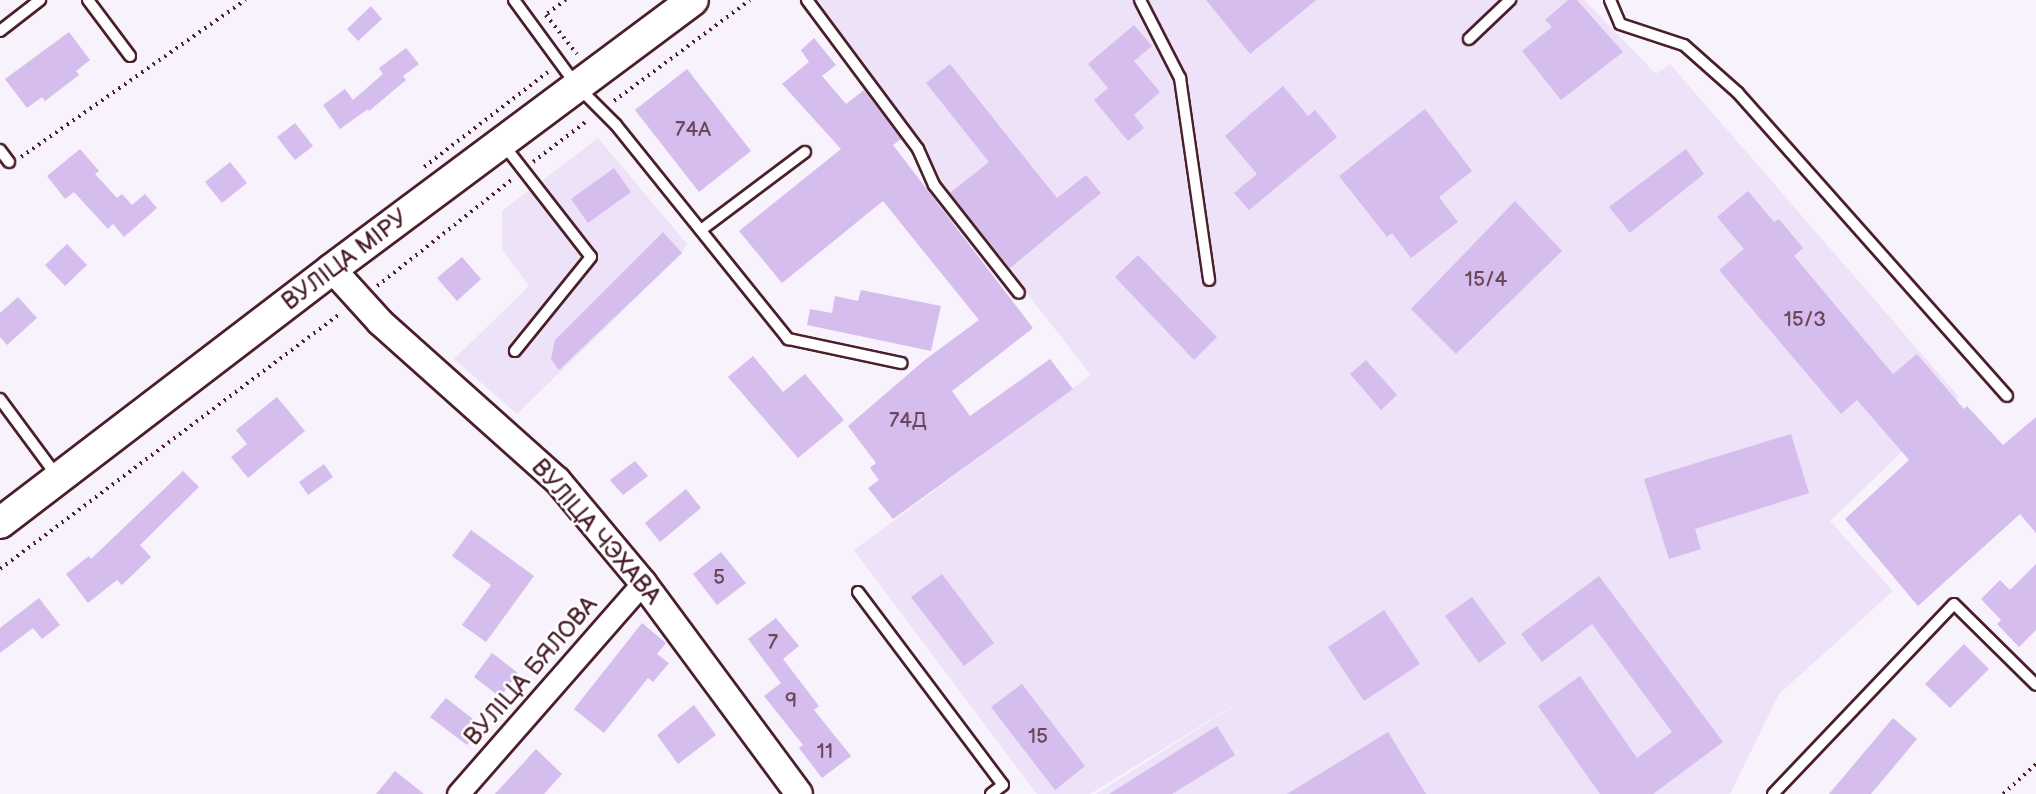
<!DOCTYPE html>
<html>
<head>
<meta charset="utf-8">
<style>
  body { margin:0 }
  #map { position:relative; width:2036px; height:794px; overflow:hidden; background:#f7f2fb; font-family:"Balsamiq Sans",sans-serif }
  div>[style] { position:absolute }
  .built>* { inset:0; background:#ede2f7 }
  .building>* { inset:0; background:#d5bded }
  .path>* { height:3.5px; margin-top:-1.75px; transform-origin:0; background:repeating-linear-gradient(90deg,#4a1f2b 0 2px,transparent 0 7px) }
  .roads { filter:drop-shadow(2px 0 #4a1f2b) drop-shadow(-2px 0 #4a1f2b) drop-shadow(0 2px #4a1f2b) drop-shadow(0 -2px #4a1f2b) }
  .service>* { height:10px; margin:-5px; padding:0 5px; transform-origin:5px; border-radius:5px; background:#fff }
  .minor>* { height:21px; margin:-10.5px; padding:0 10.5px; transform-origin:10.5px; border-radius:10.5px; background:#fff }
  .tertiary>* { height:26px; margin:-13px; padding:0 13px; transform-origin:13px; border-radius:13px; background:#fff }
  .secondary>* { height:30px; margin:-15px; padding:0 15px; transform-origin:15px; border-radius:15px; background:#fff }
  span { translate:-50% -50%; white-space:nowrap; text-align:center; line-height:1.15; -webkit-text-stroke:5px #fff; paint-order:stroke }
  .number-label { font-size:21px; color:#6d465c }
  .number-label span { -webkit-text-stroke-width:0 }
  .street-label { font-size:24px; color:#4a1f2b }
</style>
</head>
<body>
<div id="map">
  <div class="built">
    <i style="clip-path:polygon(797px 0,1584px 0,1656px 74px,1670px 64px,1959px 397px,1830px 521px,1893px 591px,1779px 694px,1730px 794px,1096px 794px,1259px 690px,1090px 794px,1037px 794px,854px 550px,1091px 375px)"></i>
    <i style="clip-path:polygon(598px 138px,687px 244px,682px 253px,517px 414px,454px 359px,529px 286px,502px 249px,502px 211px)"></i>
  </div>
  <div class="building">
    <i style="clip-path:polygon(1206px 0,1316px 0,1250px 54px)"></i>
    <i style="clip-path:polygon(1568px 0,1577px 0,1623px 52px,1561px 100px,1522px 51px,1552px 27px,1545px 20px)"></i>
    <i style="clip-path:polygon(371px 6px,382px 19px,358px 41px,347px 29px)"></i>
    <i style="clip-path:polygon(1134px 25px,1152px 46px,1134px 61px,1160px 92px,1134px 115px,1144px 128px,1128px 141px,1094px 100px,1108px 88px,1088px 64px)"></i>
    <i style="clip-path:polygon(69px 32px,90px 60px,76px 71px,79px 75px,45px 101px,42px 97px,27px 108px,5px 79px)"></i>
    <i style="clip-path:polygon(814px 38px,836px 65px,822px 76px,846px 104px,864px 90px,901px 139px,893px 145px,1033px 328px,952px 391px,970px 416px,1050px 359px,1073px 389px,893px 519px,868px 488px,879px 480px,870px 468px,876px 463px,848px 426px,926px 359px,979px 320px,883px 201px,782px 283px,739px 231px,841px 149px,782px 84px,809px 62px,801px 50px)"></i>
    <i style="clip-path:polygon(406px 48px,419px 64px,403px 76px,406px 80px,369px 111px,368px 109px,340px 129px,323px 105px,345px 89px,353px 100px,383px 74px,379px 68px)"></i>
    <i style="clip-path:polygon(950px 64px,1057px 198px,1086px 175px,1101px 193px,1010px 268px,950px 193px,989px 162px,926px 83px)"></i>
    <i style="clip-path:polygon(687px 69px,751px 151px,699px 192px,635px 110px)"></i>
    <i style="clip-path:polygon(1283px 86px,1308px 116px,1315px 110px,1337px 137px,1249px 210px,1234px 193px,1257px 174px,1225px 136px)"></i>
    <i style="clip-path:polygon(1425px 109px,1472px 171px,1439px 197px,1458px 222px,1411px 258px,1392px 233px,1387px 237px,1339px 176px)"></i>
    <i style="clip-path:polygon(295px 123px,313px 146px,295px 160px,277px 137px)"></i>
    <i style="clip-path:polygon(80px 149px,99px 171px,95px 174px,117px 198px,122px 194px,132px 205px,145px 194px,157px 208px,124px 237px,113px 224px,108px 229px,74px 192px,65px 199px,47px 176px)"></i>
    <i style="clip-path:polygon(1686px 149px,1704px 174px,1630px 233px,1609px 207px)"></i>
    <i style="clip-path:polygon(230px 162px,247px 183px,222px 203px,205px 182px)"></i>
    <i style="clip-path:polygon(614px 168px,631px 192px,588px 223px,571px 199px)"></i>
    <i style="clip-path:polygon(1748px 191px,1774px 222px,1779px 219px,1803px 248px,1794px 256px,1893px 374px,1917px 354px,1964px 409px,1967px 406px,2003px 445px,2036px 417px,2036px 533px,2020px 514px,1918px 606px,1845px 519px,1909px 460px,1857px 400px,1841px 414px,1719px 270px,1744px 249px,1717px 217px)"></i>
    <i style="clip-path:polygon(1515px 201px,1562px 251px,1456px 354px,1411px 309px)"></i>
    <i style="clip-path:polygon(663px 232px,682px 253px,559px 370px,551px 359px,555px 340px)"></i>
    <i style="clip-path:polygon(67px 244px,87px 265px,65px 286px,45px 265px)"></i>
    <i style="clip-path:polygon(1138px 255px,1217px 337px,1194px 360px,1115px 277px)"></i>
    <i style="clip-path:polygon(462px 257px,481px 279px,457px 301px,437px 278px)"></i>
    <i style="clip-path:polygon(861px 290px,941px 306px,931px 351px,807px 325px,810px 309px,832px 313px,835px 296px,858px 301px)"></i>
    <i style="clip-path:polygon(18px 297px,37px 318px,7px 345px,0 337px,0 313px)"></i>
    <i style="clip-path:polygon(753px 356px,783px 392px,805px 374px,844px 420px,798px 458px,728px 377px)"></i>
    <i style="clip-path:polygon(1366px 360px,1397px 395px,1381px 410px,1350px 374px)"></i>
    <i style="clip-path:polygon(277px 397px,305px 431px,248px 478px,231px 457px,247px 444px,236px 430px)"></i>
    <i style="clip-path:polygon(1791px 434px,1809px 493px,1695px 529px,1701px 549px,1669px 559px,1644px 479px)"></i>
    <i style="clip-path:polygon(635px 461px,648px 476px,623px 495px,610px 480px)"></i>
    <i style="clip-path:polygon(324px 464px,333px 477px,308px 495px,299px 482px)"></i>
    <i style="clip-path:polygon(183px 471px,199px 487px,140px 545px,151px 557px,122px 585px,117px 580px,88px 603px,66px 574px,89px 556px,91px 559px)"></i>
    <i style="clip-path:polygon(686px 489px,701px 508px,660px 542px,645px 523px)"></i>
    <i style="clip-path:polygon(471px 530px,534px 576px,486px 642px,462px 625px,491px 585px,452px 556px)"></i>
    <i style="clip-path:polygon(721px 552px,746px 583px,717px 605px,693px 574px)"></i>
    <i style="clip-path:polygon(2036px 564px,2036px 630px,2019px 647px,1997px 624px,2001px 620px,1981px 599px,2000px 580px,2010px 590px)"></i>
    <i style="clip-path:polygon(942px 574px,994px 643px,964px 666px,911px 597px)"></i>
    <i style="clip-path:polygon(1599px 576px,1723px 742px,1653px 794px,1600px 794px,1538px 706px,1580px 676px,1637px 758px,1672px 732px,1592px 624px,1542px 662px,1521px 634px)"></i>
    <i style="clip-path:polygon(1472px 597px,1506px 643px,1479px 663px,1445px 616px)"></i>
    <i style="clip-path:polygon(39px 598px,60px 625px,42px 639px,33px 628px,0 653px,0 628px)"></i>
    <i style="clip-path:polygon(1384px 610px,1420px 664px,1364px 701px,1328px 647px)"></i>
    <i style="clip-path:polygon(776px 618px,799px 646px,783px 659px,819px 706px,814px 710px,851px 756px,822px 778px,799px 748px,803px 745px,764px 696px,781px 683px,748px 639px)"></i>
    <i style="clip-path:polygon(642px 623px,666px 643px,657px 654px,669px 663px,653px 682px,648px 678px,604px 733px,574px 709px)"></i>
    <i style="clip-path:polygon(1964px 644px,1989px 669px,1950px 708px,1925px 684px)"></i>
    <i style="clip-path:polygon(492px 653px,518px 673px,500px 697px,474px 677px)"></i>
    <i style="clip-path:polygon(1022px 684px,1085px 766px,1055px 790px,991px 707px)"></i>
    <i style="clip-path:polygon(446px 698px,482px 726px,467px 745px,430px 717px)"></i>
    <i style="clip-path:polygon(694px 705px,716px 735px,678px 764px,657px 735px)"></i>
    <i style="clip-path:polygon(1893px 718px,1917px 739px,1871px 794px,1829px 794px)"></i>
    <i style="clip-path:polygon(1217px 726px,1235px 755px,1172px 794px,1109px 794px)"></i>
    <i style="clip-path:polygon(1388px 732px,1426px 794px,1287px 794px)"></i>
    <i style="clip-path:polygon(536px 749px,562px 774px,544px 794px,495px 794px)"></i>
    <i style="clip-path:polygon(395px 771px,424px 794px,376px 794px)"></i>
  </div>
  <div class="path">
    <i style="left:566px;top:0;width:25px;rotate:143deg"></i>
    <i style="left:546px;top:15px;width:50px;rotate:51.5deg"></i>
    <i style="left:614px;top:101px;width:169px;rotate:-36.6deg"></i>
    <i style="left:21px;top:157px;width:274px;rotate:-35deg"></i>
    <i style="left:533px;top:162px;width:69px;rotate:-37.4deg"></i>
    <i style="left:424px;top:167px;width:156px;rotate:-37.5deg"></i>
    <i style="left:377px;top:286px;width:171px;rotate:-38.3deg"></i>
    <i style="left:0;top:569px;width:425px;rotate:-36.9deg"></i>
    <i style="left:2003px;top:794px;width:45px;rotate:-42.3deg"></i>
  </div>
  <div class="roads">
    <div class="service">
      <i style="left:88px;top:0;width:70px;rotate:53.1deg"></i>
      <i style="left:514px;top:0;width:107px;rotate:53.8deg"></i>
      <i style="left:577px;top:86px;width:55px;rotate:45deg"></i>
      <i style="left:616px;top:125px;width:275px;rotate:51.2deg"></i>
      <i style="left:788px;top:339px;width:116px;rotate:12deg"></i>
      <i style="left:807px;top:0;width:186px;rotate:53.3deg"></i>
      <i style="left:918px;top:149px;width:39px;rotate:66deg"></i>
      <i style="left:934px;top:185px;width:137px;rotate:51.8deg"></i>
      <i style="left:1140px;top:0;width:88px;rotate:62.9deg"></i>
      <i style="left:1180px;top:78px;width:204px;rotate:81.8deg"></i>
      <i style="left:1610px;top:0;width:26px;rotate:67deg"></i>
      <i style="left:1620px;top:24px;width:67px;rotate:18.2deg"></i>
      <i style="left:1684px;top:45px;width:72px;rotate:41.6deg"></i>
      <i style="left:1738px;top:93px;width:405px;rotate:48.4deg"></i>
      <i style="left:0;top:31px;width:51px;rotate:-37.8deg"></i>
      <i style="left:1469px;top:39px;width:57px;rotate:-43.6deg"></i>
      <i style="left:503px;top:144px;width:143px;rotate:52.1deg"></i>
      <i style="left:591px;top:257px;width:121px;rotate:129deg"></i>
      <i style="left:0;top:150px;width:15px;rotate:53deg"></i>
      <i style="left:701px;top:230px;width:130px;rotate:-36.9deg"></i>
      <i style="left:0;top:399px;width:96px;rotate:53.5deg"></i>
      <i style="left:858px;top:592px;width:241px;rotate:53.1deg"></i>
      <i style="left:1003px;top:785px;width:15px;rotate:143deg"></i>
      <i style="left:1773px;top:794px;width:262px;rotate:-46.4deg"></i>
      <i style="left:1954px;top:604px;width:115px;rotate:44.6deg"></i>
    </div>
    <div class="minor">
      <i style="left:458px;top:794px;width:281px;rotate:-48.8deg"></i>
    </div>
    <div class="tertiary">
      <i style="left:332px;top:269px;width:72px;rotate:47.8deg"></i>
      <i style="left:380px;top:322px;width:237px;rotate:41.8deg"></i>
      <i style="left:557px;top:480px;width:134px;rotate:50.1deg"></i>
      <i style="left:643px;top:583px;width:262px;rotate:53.5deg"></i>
    </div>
    <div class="secondary">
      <i style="left:0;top:523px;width:418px;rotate:-37.4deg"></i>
      <i style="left:332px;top:269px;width:450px;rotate:-36.7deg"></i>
    </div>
  </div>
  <div class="number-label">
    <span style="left:693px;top:130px">74А</span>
    <span style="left:1486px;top:280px">15/4</span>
    <span style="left:1805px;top:320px">15/3</span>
    <span style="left:908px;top:421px">74Д</span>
    <span style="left:719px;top:578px">5</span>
    <span style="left:773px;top:643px">7</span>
    <span style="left:791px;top:701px">9</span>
    <span style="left:1038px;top:737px">15</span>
    <span style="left:825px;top:752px">11</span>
  </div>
  <div class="street-label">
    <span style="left:345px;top:260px;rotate:-37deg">ВУЛІЦА МІРУ</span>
    <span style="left:596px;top:532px;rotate:49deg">ВУЛІЦА ЧЭХАВА</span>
    <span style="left:531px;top:671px;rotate:-49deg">ВУЛІЦА БЯЛОВА</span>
  </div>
</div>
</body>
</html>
